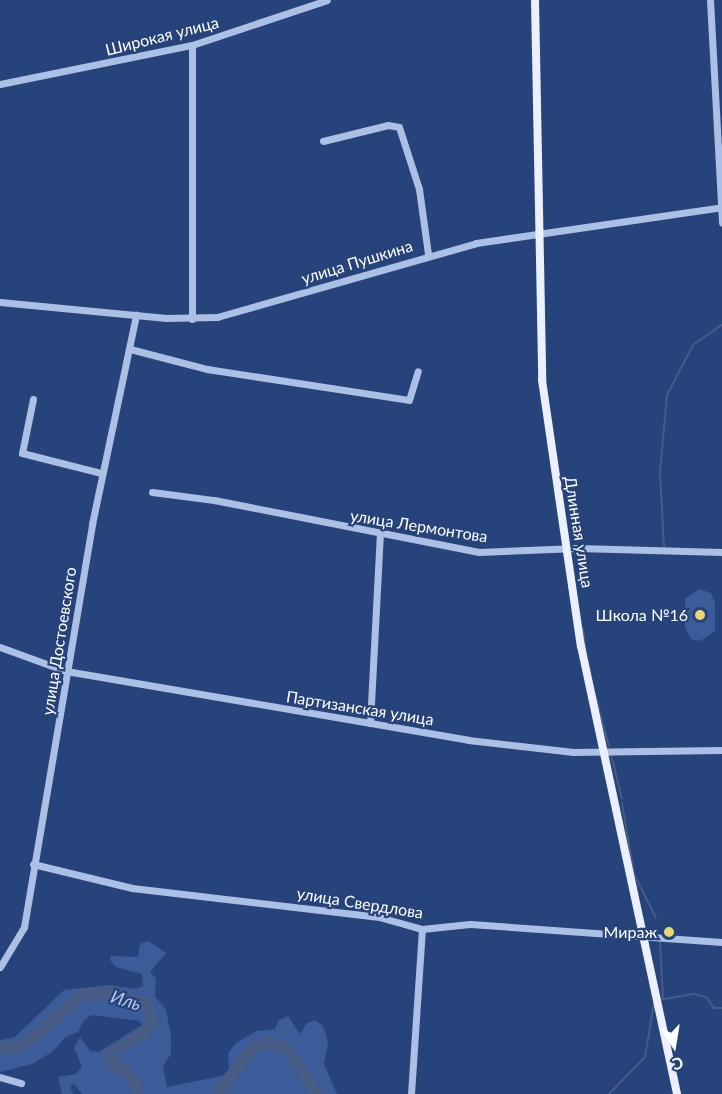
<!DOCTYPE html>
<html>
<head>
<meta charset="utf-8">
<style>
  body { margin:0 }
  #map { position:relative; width:722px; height:1094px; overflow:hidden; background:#27437b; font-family:Lato,sans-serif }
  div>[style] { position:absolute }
  .green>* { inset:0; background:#3b5b99 }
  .stream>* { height:2px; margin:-1px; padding:0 1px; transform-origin:1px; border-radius:1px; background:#475b84 }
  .river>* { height:12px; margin:-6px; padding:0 6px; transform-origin:6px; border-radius:6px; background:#475b84 }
  .minor>* { height:7px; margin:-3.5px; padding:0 3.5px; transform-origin:3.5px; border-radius:3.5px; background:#acbfe4 }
  .major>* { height:8px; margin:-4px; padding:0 4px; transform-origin:4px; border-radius:4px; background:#ecf0fc }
  .dots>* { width:16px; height:16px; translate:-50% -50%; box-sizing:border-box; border:3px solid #27437b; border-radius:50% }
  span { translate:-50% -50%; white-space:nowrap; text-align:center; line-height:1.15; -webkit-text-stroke:4.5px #27437b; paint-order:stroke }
  .street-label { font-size:16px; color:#fff }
  .poi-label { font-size:16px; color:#fff }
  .right { translate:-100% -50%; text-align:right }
  .water-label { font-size:18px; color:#b7c9ec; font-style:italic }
  .north { position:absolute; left:644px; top:1016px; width:60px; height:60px; -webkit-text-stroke:4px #27437b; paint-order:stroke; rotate:168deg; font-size:16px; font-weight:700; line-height:24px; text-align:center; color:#fff }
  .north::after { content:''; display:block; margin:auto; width:21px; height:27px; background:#fff; clip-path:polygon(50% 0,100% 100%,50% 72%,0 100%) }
</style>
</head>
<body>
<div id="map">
  <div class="green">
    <i style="clip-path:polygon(699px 589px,711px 593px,715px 602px,715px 631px,700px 641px,691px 639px,685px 628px,685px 599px)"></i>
    <i style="clip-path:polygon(148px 941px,166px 953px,150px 972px,156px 979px,155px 996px,166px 1010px,171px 1036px,171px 1054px,163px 1066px,167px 1087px,222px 1076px,229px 1070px,228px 1053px,237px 1042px,257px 1031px,275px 1029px,279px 1020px,288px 1016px,300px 1034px,307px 1023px,315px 1020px,323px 1026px,328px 1042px,324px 1064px,337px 1094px,82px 1094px,74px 1084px,70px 1086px,73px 1094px,62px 1094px,58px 1077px,76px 1074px,82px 1067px,74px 1048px,80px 1037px,90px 1051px,99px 1052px,142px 1025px,139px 1021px,92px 1015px,84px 1020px,78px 1032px,66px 1037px,52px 1052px,32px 1064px,0 1072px,0 1040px,15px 1037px,64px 990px,110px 985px,135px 989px,143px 986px,142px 974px,116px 967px,110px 960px,111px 956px,138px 957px,140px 944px)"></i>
  </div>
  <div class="stream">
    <i style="left:664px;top:547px;width:75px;rotate:-93.1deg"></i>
    <i style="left:660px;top:472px;width:77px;rotate:-84.8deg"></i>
    <i style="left:667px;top:395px;width:56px;rotate:-62.5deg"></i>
    <i style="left:693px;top:345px;width:35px;rotate:-35deg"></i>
    <i style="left:583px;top:629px;width:22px;rotate:82deg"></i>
    <i style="left:595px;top:694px;width:54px;rotate:74.9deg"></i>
    <i style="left:611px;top:754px;width:46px;rotate:76.3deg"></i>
    <i style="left:622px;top:803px;width:72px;rotate:80.4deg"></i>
    <i style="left:634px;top:874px;width:49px;rotate:63.4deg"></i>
    <i style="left:660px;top:942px;width:57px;rotate:87deg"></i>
    <i style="left:659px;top:1000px;width:36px;rotate:-10deg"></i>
    <i style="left:694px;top:994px;width:12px;rotate:14deg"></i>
    <i style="left:706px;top:997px;width:14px;rotate:54deg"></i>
    <i style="left:714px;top:1008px;width:8px"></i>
    <i style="left:609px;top:1094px;width:52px;rotate:-45.8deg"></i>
    <i style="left:645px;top:1057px;width:55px;rotate:-80.5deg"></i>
  </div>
  <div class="river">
    <i style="left:0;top:1049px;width:24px;rotate:-9deg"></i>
    <i style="left:24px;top:1045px;width:77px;rotate:-40.8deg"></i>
    <i style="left:82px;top:995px;width:29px;rotate:-6deg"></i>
    <i style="left:111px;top:992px;width:39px;rotate:19deg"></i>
    <i style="left:148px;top:1005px;width:17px;rotate:77deg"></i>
    <i style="left:152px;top:1022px;width:15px;rotate:127deg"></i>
    <i style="left:143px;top:1034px;width:37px;rotate:151deg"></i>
    <i style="left:111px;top:1052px;width:13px;rotate:90deg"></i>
    <i style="left:111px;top:1065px;width:14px;rotate:17deg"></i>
    <i style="left:124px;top:1069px;width:16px;rotate:47deg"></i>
    <i style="left:135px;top:1081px;width:13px;rotate:77deg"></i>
    <i style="left:218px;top:1094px;width:57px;rotate:-53.5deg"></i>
    <i style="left:252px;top:1048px;width:19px;rotate:-16deg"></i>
    <i style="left:270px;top:1043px;width:18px;rotate:19deg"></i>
    <i style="left:287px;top:1049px;width:54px;rotate:56.3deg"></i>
  </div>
  <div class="minor">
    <i style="left:710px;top:0;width:223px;rotate:86.9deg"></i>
    <i style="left:0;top:84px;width:196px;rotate:-11.5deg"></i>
    <i style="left:192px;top:45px;width:142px;rotate:-18.4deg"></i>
    <i style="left:323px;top:141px;width:67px;rotate:-13.8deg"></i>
    <i style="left:388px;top:125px;width:11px;rotate:10deg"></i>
    <i style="left:399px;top:127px;width:65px;rotate:72.1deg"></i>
    <i style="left:419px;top:189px;width:66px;rotate:82.1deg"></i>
    <i style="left:0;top:302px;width:167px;rotate:5.5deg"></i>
    <i style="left:166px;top:318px;width:51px;rotate:-1.1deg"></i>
    <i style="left:217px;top:317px;width:269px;rotate:-15.9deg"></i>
    <i style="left:476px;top:243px;width:249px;rotate:-8.3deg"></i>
    <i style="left:192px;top:319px;width:274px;rotate:-90deg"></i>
    <i style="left:130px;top:349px;width:80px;rotate:14.6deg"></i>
    <i style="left:207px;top:369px;width:204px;rotate:8.7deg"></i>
    <i style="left:409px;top:400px;width:30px;rotate:-73deg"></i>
    <i style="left:33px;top:399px;width:55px;rotate:101.5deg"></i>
    <i style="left:22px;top:453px;width:81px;rotate:14.2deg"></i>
    <i style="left:152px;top:492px;width:63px;rotate:7.4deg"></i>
    <i style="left:214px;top:500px;width:270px;rotate:11.1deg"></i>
    <i style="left:479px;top:552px;width:99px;rotate:-2.3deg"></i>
    <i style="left:578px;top:548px;width:144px;rotate:1.6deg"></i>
    <i style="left:0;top:647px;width:70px;rotate:20deg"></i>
    <i style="left:66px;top:671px;width:408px;rotate:9.7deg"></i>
    <i style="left:468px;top:740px;width:106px;rotate:6.5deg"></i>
    <i style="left:573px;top:752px;width:149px;rotate:-0.8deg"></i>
    <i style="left:370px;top:723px;width:189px;rotate:-87deg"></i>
    <i style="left:33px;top:864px;width:102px;rotate:13.6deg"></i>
    <i style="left:132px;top:888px;width:249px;rotate:6.7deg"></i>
    <i style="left:379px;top:917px;width:45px;rotate:15.6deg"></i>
    <i style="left:422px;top:929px;width:48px;rotate:-5.9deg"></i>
    <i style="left:470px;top:924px;width:253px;rotate:4.1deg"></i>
    <i style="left:0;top:967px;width:47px;rotate:-59deg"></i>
    <i style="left:24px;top:927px;width:409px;rotate:-80.4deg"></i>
    <i style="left:92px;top:524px;width:214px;rotate:-78.1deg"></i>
    <i style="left:0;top:1077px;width:22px;rotate:16deg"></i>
    <i style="left:411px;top:1094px;width:165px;rotate:-86.2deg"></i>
  </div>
  <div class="major">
    <i style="left:535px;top:0;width:380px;rotate:88.9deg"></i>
    <i style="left:542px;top:380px;width:269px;rotate:81.7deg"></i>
    <i style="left:581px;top:646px;width:458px;rotate:77.9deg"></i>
  </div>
  <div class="dots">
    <i style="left:700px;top:615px;background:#ebd672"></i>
    <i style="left:669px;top:932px;background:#ebd672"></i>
  </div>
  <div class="street-label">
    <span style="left:162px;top:36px;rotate:-14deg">Широкая улица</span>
    <span style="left:357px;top:262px;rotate:-17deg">улица Пушкина</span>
    <span style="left:419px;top:526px;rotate:9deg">улица Лермонтова</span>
    <span style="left:579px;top:532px;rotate:81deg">Длинная улица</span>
    <span style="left:59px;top:641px;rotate:-81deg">улица Достоевского</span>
    <span style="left:360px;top:708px;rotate:9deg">Партизанская улица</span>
    <span style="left:360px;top:903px;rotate:9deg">улица Свердлова</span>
  </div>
  <div class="poi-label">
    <span class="right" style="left:688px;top:615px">Школа №16</span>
    <span class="right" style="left:657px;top:932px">Мираж</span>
  </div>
  <div class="water-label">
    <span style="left:126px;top:1000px;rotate:17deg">Иль</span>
  </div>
  <div class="north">С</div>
</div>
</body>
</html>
